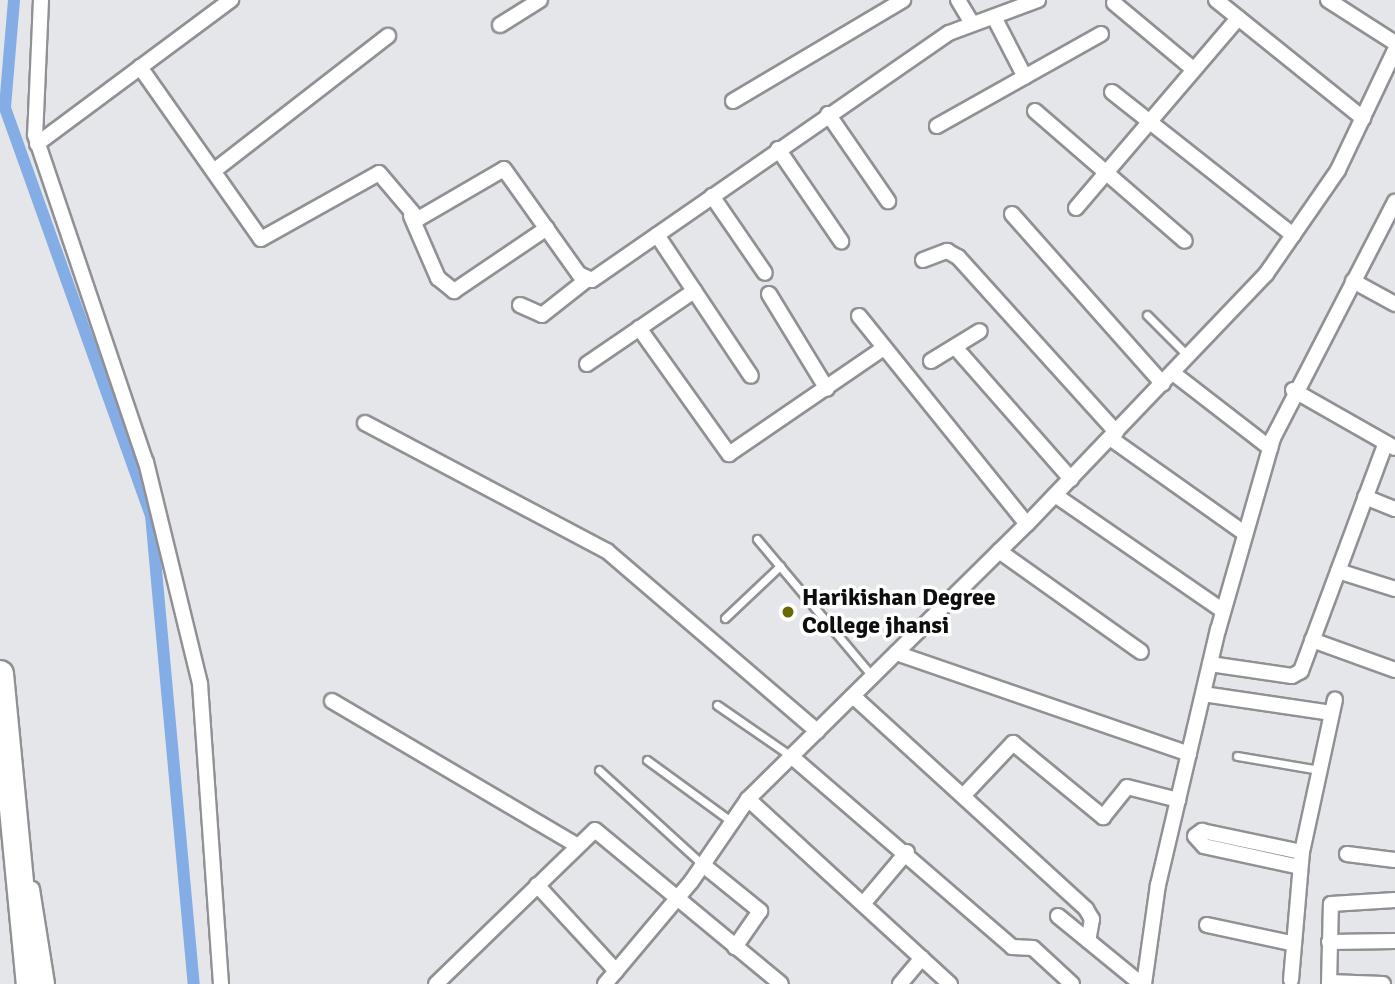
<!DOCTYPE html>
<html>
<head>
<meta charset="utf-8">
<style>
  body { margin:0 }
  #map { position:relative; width:1395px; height:984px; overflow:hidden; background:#e4e6e9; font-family:Signika,sans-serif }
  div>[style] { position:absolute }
  .canal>* { height:12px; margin:-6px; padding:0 6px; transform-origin:6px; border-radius:6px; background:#84ace5 }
  .roads { filter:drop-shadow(2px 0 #909194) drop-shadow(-2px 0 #909194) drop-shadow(0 2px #909194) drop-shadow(0 -2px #909194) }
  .lane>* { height:7px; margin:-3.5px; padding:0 3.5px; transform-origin:3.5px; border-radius:3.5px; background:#fff }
  .street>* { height:14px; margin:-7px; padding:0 7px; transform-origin:7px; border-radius:7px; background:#fff }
  .highway>* { height:26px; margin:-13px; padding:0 13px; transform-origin:13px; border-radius:13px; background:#fff }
  .dots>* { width:19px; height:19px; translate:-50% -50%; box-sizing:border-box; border:4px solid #fff; border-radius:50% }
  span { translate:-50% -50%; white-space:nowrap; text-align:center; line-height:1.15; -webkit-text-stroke:7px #fff; paint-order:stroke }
  .poi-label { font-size:24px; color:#0e0e0f; font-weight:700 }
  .left { translate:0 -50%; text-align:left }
</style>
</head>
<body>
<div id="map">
  <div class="canal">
    <i style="left:14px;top:0;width:108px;rotate:94.8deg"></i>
    <i style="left:5px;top:108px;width:432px;rotate:70.3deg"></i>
    <i style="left:151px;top:515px;width:471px;rotate:84.8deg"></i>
  </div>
  <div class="roads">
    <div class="lane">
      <i style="left:1147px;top:315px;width:58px;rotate:45deg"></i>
      <i style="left:757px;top:539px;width:179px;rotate:50deg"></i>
      <i style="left:725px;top:618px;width:76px;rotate:-43.4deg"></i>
      <i style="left:717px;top:705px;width:90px;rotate:34.6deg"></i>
      <i style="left:1237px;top:756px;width:83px;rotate:9.7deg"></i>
      <i style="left:647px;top:760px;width:105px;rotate:36.1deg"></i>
      <i style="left:599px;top:770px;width:139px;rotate:42.4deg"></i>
    </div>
    <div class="street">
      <i style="left:41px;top:0;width:135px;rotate:92.5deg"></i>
      <i style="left:35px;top:135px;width:345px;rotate:71.3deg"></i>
      <i style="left:146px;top:462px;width:228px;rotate:76.3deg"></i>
      <i style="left:200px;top:684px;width:301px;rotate:86deg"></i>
      <i style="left:958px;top:0;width:27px;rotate:59deg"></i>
      <i style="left:1216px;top:0;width:189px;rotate:38.8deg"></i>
      <i style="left:1328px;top:0;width:80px;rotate:32.7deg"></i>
      <i style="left:1114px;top:3px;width:104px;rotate:39.9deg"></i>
      <i style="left:995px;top:19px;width:65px;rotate:62.7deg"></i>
      <i style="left:500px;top:25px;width:47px;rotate:-32deg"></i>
      <i style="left:140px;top:67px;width:210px;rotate:54.9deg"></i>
      <i style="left:261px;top:239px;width:135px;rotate:-29.2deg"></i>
      <i style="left:379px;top:173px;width:60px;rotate:49.7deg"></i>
      <i style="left:418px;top:219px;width:99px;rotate:-30.2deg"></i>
      <i style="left:504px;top:169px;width:129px;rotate:54.5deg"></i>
      <i style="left:579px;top:274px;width:14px;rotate:25deg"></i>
      <i style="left:592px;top:280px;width:434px;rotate:-34.7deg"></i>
      <i style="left:949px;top:33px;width:95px;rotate:-20.3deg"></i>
      <i style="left:1112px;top:92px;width:231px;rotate:38.3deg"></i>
      <i style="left:733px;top:101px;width:198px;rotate:-30.7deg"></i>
      <i style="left:1035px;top:111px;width:198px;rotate:40.9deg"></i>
      <i style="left:828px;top:114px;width:106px;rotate:55.4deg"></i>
      <i style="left:937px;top:126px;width:188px;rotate:-29.3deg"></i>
      <i style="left:37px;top:144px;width:242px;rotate:-36.6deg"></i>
      <i style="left:778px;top:149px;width:112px;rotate:55.6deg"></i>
      <i style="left:215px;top:170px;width:219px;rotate:-37.8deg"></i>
      <i style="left:712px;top:196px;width:93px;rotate:55.5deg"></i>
      <i style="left:1076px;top:208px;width:250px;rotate:-49.5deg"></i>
      <i style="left:1012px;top:214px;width:227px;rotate:48.4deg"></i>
      <i style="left:411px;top:216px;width:68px;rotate:66.5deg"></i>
      <i style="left:438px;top:278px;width:21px;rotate:39deg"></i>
      <i style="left:454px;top:291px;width:112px;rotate:-34.1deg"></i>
      <i style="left:657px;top:235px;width:169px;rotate:56.3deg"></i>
      <i style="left:923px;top:260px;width:26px;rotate:-21deg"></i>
      <i style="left:947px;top:251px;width:13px;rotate:29deg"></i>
      <i style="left:958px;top:257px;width:236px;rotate:47.9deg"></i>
      <i style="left:1353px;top:281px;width:48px;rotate:28.7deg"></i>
      <i style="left:769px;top:294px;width:111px;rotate:58.6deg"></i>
      <i style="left:520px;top:305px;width:24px;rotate:24deg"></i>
      <i style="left:542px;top:315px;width:55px;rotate:-38.3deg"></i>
      <i style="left:859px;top:316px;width:267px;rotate:51.1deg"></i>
      <i style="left:639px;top:328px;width:155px;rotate:54.5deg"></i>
      <i style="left:729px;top:454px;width:184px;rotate:-34.4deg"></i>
      <i style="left:955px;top:347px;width:176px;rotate:48.7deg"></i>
      <i style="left:931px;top:361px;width:57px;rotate:-31.5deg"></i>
      <i style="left:587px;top:364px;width:130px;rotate:-34.3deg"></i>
      <i style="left:1173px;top:373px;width:123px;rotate:37.7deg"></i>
      <i style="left:1293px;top:390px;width:117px;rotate:29.6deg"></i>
      <i style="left:365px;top:423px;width:274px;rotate:27.9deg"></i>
      <i style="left:607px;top:551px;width:277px;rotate:40.6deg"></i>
      <i style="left:1110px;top:438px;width:164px;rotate:35.3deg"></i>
      <i style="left:1055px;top:495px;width:204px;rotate:34.6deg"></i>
      <i style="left:1365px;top:497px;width:32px;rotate:22deg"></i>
      <i style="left:999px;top:551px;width:174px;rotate:35.4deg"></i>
      <i style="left:1338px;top:571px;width:60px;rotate:17.5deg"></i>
      <i style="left:1312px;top:640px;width:88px;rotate:19.9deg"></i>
      <i style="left:896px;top:653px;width:310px;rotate:19deg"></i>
      <i style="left:1210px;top:664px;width:83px;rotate:8.3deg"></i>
      <i style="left:1292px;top:676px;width:10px;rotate:-29deg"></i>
      <i style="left:1301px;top:671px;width:241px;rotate:-69.6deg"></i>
      <i style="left:1203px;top:694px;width:130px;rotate:8.4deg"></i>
      <i style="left:853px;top:696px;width:316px;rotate:42.4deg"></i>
      <i style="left:1086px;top:909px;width:12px;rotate:59deg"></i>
      <i style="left:1092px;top:919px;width:22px;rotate:100deg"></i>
      <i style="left:332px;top:701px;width:283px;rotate:30.5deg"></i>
      <i style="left:791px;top:756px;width:292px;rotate:40.8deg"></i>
      <i style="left:1012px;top:947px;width:21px;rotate:3deg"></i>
      <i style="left:1033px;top:948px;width:53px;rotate:42.7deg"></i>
      <i style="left:963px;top:796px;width:73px;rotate:-46.7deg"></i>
      <i style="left:1013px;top:743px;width:117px;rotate:39.4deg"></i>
      <i style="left:1103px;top:817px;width:38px;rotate:-51deg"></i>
      <i style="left:1127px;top:787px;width:53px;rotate:14.3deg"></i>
      <i style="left:748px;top:799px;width:274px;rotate:42.5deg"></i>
      <i style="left:1347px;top:854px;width:48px;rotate:7.1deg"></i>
      <i style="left:702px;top:864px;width:75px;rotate:39deg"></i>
      <i style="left:760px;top:911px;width:44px;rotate:124.8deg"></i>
      <i style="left:1300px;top:867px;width:98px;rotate:-167.7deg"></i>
      <i style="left:1204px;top:846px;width:13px;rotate:-132deg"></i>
      <i style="left:1195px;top:836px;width:9px;rotate:-36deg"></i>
      <i style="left:1202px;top:831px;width:102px;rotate:11.9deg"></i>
      <i style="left:537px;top:885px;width:117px;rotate:47.4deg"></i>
      <i style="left:32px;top:889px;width:96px;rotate:81deg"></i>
      <i style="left:863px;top:904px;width:68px;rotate:-49.8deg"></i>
      <i style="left:1058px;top:916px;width:107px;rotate:39.3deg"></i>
      <i style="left:1207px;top:925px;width:85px;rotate:12.2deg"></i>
      <i style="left:1329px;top:942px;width:66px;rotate:-0.9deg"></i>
      <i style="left:1291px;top:980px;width:128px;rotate:-85.1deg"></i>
      <i style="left:1302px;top:852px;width:156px;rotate:-77.8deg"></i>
      <i style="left:1329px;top:982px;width:54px;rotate:2.1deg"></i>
      <i style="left:436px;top:984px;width:221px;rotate:-44.1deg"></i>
      <i style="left:595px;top:830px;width:241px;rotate:39.6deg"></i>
      <i style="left:605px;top:984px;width:133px;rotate:-49.9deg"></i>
      <i style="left:691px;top:882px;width:101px;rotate:-55.5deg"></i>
      <i style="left:748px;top:799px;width:392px;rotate:-44.6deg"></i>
      <i style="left:1027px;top:524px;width:346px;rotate:-46.3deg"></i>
      <i style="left:1266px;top:274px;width:126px;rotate:-55.3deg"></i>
      <i style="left:1338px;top:170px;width:133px;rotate:-64.6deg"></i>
      <i style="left:900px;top:984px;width:34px;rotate:-50deg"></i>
      <i style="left:1144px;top:984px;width:100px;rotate:-82deg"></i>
      <i style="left:1158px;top:885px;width:262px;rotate:-76.8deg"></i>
      <i style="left:1218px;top:630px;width:200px;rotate:-74deg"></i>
      <i style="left:1273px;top:438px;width:266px;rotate:-62.7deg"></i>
      <i style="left:1329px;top:984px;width:80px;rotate:-88.6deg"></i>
      <i style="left:1331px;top:904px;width:64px;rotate:-3.6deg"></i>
    </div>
    <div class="highway">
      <i style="left:0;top:674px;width:311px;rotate:84.5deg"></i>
    </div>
  </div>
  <div class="dots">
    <i style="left:788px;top:612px;background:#6b6700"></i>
  </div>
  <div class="poi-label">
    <span class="left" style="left:802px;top:612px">Harikishan Degree<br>College jhansi</span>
  </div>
</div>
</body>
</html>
